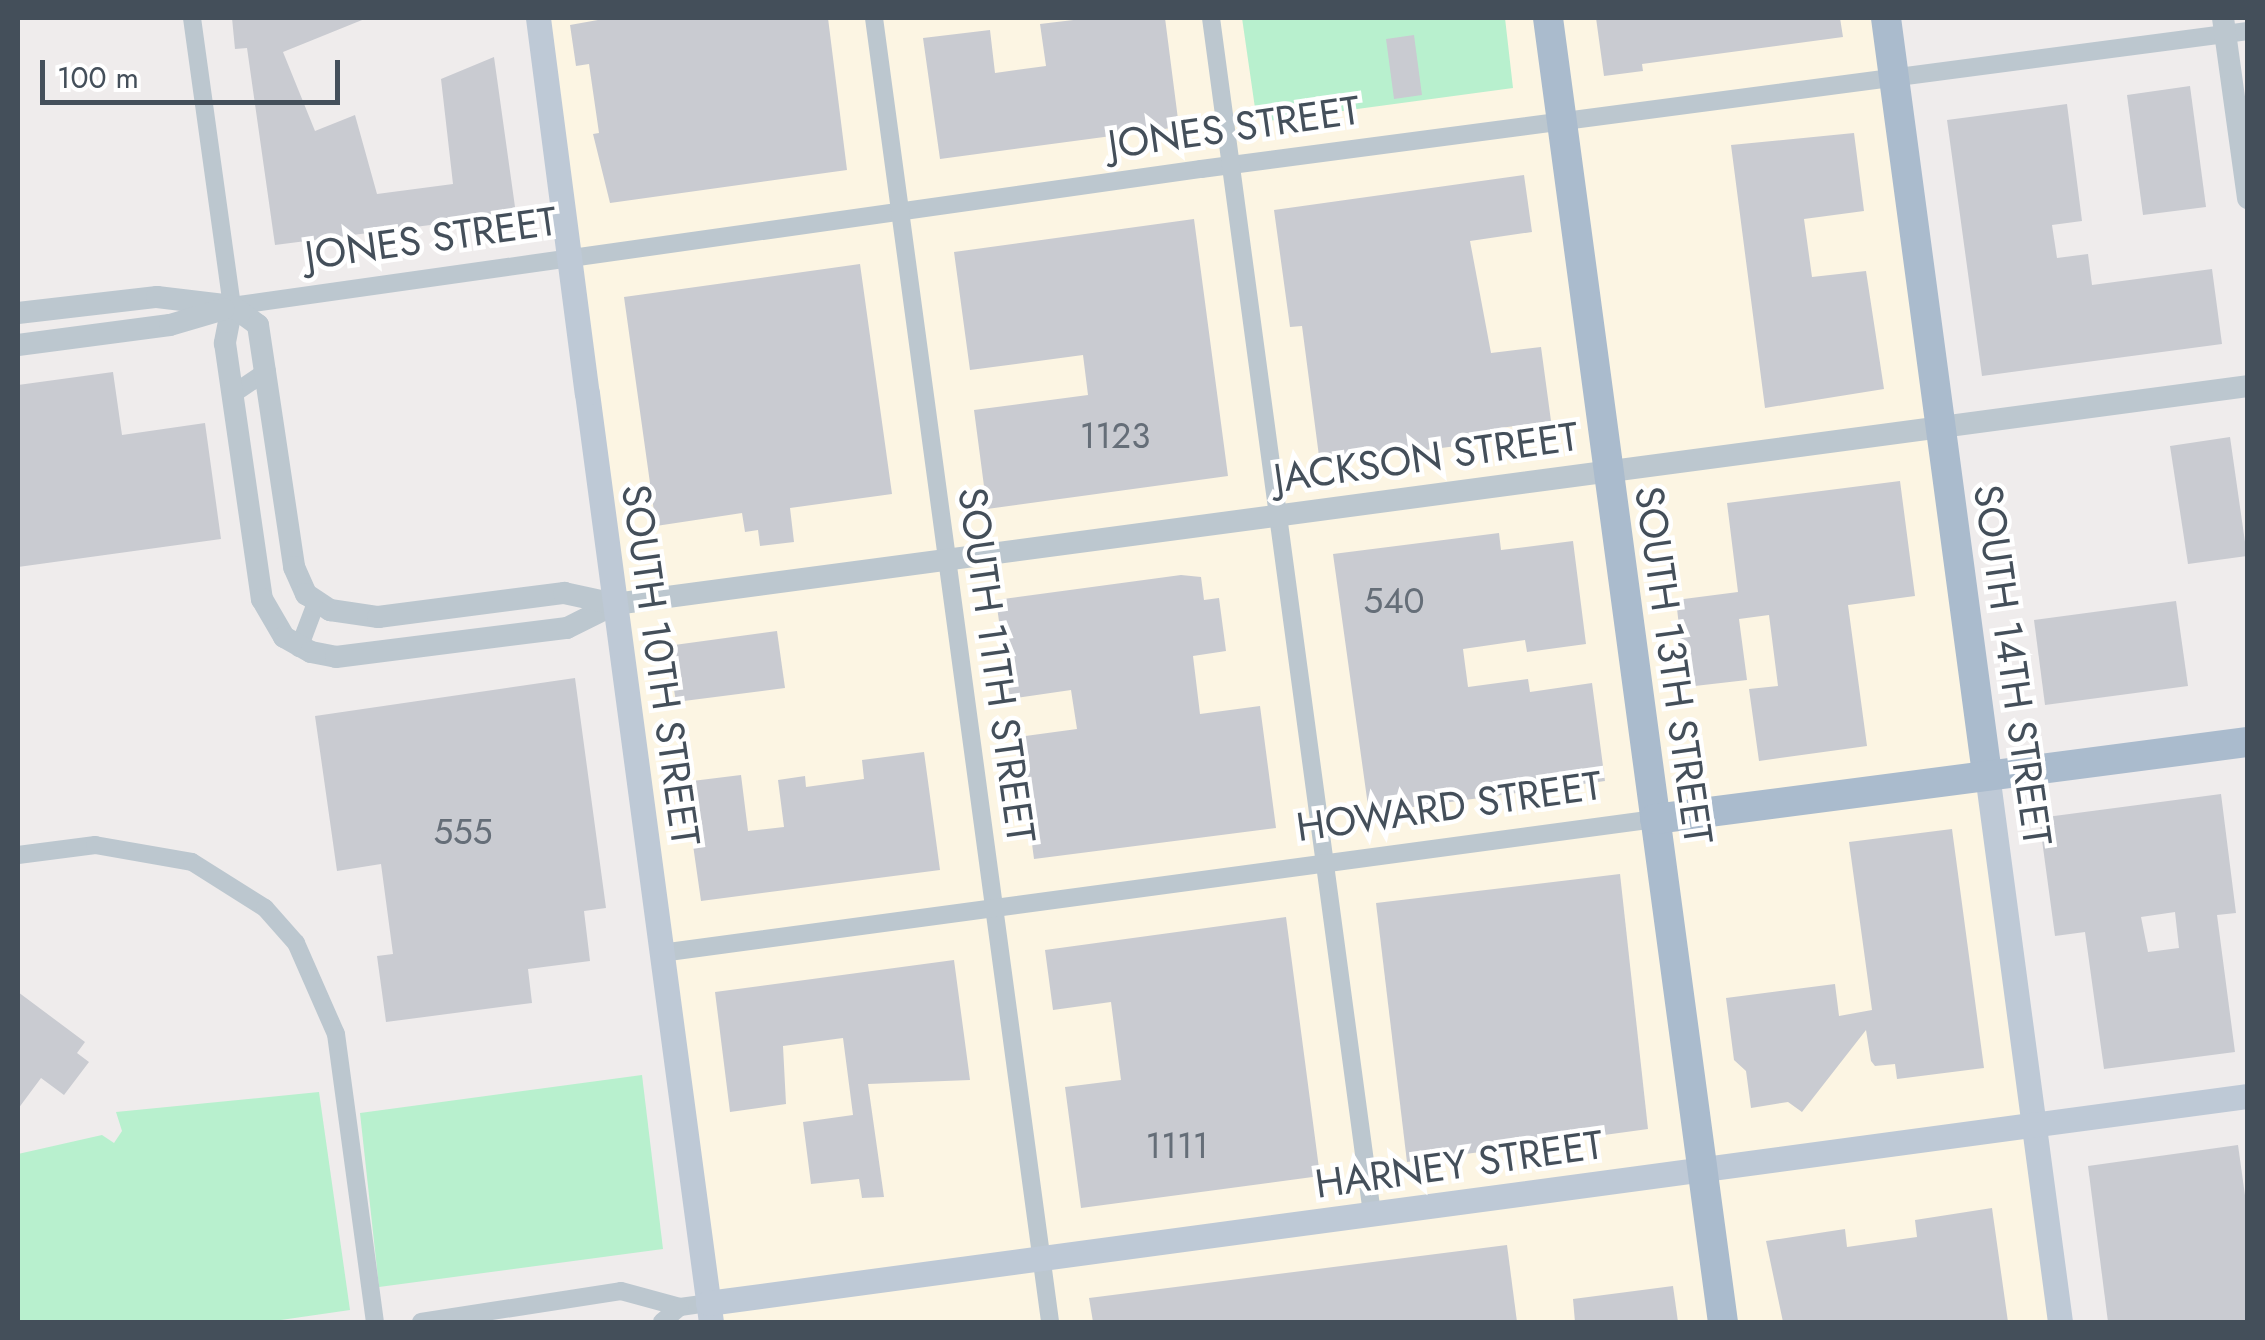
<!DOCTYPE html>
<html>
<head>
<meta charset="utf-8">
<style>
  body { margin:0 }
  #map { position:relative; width:2265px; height:1340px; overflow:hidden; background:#efecec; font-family:Jost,sans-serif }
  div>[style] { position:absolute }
  .commercial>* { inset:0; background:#fcf5e3 }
  .green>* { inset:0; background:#b8f0ce }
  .building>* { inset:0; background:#c9cbd1 }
  .minor>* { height:18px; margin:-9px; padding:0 9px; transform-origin:9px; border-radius:9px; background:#bcc7cf }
  .tertiary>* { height:22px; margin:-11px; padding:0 11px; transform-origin:11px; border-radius:11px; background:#bcc7cf }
  .secondary>* { height:25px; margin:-12.5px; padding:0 12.5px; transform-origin:12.5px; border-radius:12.5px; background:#bec9d6 }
  .primary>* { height:30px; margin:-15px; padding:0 15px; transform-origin:15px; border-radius:15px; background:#aabbcd }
  .secondary-bridge>* { height:25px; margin:-12.5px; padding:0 12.5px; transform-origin:12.5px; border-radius:12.5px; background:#bec9d6 }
  span { translate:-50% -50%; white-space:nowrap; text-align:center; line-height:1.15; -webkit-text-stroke:9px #fff; paint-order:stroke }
  .number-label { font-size:35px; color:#656e78 }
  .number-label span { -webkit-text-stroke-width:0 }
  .street-label { font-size:40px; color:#444f5a }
  .frame { position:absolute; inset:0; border:20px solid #444f5a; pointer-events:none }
  .scale { position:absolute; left:40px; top:60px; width:300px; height:45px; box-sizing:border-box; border:5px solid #444f5a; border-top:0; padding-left:12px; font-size:30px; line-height:35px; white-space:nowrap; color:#444f5a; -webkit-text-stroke:8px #fff; paint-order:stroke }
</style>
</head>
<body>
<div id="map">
  <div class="commercial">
    <i style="clip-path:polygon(541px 18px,1886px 18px,2060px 1322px,711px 1322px)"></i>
  </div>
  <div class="green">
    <i style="clip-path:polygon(1242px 18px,1505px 18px,1513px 88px,1269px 121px,1267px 114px,1256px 115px)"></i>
    <i style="clip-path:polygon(642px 1075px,663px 1249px,379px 1287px,360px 1113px)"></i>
    <i style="clip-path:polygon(319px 1092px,350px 1310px,267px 1322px,18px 1322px,18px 1154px,102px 1135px,114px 1143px,122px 1131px,116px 1112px)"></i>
  </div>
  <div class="building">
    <i style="clip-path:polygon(232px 18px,367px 18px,283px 52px,315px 131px,355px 115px,377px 194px,453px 184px,441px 79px,494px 57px,516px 214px,275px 245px,247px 48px,235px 49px)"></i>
    <i style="clip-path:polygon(609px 18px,828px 18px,847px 170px,610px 203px,593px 134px,599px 133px,589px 64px,576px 66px,570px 25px)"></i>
    <i style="clip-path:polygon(1090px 18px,1165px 18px,1179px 127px,940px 159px,923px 38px,990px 30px,995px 73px,1046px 66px,1040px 24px)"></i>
    <i style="clip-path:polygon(1596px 18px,1840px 18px,1843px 37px,1642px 64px,1643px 71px,1604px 76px)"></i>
    <i style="clip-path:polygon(1414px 35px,1422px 95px,1394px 99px,1386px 39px)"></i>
    <i style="clip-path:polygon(2190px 86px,2206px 207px,2143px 215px,2127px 95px)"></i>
    <i style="clip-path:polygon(2067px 104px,2082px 221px,2052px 225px,2057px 258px,2088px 254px,2092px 285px,2212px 269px,2222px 344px,1982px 376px,1947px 120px)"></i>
    <i style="clip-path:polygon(1854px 133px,1864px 211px,1804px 219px,1812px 277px,1866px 271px,1884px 389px,1765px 408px,1731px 145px)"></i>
    <i style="clip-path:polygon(1524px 175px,1532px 232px,1470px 241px,1491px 353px,1541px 347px,1551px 421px,1500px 428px,1502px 440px,1320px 464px,1302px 326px,1290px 327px,1274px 210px)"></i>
    <i style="clip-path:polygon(1194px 219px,1228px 476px,987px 509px,974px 410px,1088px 395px,1083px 355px,970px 370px,954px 252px)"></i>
    <i style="clip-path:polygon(860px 264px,892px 494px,790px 508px,794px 542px,760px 546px,758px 530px,745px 532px,742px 513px,656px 526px,624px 297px)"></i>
    <i style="clip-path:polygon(113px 372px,122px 435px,205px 423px,221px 539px,18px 567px,18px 385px)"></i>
    <i style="clip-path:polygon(2230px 437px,2247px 556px,2188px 564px,2170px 446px)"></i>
    <i style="clip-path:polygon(1900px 481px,1915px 596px,1848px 605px,1867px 746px,1759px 761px,1749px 689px,1778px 686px,1769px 615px,1739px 619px,1747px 680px,1686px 687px,1676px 600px,1738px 592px,1727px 503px)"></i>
    <i style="clip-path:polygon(1499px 533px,1501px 550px,1573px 541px,1586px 644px,1527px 652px,1525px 640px,1463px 649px,1468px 687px,1528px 679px,1530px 692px,1592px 683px,1605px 781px,1369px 813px,1333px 554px)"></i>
    <i style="clip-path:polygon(1181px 575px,1201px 577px,1204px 600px,1219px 598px,1226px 651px,1193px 656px,1200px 714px,1260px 706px,1276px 828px,1034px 859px,1018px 737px,1077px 729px,1071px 690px,1010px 699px,996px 600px)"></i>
    <i style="clip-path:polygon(2176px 601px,2188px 686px,2045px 705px,2034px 620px)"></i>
    <i style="clip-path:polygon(777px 631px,785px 688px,676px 702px,667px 646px)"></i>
    <i style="clip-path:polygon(575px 678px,606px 908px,584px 911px,590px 961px,528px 969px,532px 1003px,386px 1022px,377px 956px,393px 954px,381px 864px,337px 871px,315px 716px)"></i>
    <i style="clip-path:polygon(924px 752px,940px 870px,701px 901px,684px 782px,741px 775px,748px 831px,784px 827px,778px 780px,805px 776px,806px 787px,864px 779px,862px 760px)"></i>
    <i style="clip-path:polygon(evenodd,2221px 794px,2236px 913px,2217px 915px,2235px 1052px,2104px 1069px,2085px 932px,2055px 936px,2039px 818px,2221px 794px,2175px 912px,2179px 948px,2148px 952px,2141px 917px,2175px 912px)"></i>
    <i style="clip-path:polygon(1952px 829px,1984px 1068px,1897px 1079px,1895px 1064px,1875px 1066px,1871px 1061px,1866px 1030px,1802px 1112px,1788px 1102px,1751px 1108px,1746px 1071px,1734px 1060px,1726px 998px,1835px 984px,1839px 1016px,1872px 1010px,1849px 842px)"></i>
    <i style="clip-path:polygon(1620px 874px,1648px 1129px,1407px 1162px,1376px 903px)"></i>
    <i style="clip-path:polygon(1286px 917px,1320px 1176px,1081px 1208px,1065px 1087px,1121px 1080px,1111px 1002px,1053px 1010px,1045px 950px)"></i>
    <i style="clip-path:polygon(954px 960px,970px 1080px,868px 1084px,884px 1197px,862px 1198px,859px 1179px,811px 1184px,803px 1122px,853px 1115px,843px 1038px,783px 1046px,786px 1104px,730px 1112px,715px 992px)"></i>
    <i style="clip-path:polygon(18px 992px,85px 1042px,77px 1053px,89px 1062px,64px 1095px,41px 1078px,18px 1109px)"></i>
    <i style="clip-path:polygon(2238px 1145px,2248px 1217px,2248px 1322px,2108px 1322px,2088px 1166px)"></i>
    <i style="clip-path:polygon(1992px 1208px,2008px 1322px,1783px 1322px,1766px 1241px,1845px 1229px,1847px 1247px,1917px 1237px,1915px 1220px)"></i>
    <i style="clip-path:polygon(1507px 1245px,1517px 1322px,1093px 1322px,1089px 1298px)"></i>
    <i style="clip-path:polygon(1673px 1286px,1678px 1322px,1575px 1322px,1573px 1299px)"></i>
  </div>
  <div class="minor">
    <i style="left:192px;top:18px;width:291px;rotate:82.1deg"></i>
    <i style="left:232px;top:306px;width:979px;rotate:-8.05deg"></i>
    <i style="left:1201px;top:169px;width:1056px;rotate:-7.51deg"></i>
    <i style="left:874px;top:18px;width:1316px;rotate:82.31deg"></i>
    <i style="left:1211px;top:18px;width:1206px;rotate:82.33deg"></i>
    <i style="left:233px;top:394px;width:41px;rotate:-34.1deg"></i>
    <i style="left:299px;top:648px;width:48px;rotate:-69.3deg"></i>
    <i style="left:18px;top:855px;width:78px;rotate:-7.4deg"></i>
    <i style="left:95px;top:845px;width:98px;rotate:9.9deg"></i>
    <i style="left:192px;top:862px;width:86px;rotate:32.2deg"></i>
    <i style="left:265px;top:908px;width:47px;rotate:48.5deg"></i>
    <i style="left:296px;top:943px;width:99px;rotate:66.3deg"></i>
    <i style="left:336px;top:1034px;width:291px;rotate:82.3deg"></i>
    <i style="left:661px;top:953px;width:1003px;rotate:-7.68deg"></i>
    <i style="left:421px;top:1322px;width:202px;rotate:-8.8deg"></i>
    <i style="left:621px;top:1291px;width:61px;rotate:15.2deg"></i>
    <i style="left:680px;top:1307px;width:28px;rotate:-8deg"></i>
    <i style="left:662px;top:1322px;width:23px;rotate:-40deg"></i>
  </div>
  <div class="tertiary">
    <i style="left:2223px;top:18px;width:182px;rotate:82.1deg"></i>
    <i style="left:232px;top:306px;width:38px;rotate:101deg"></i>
    <i style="left:225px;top:343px;width:259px;rotate:81.8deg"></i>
    <i style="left:262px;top:599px;width:44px;rotate:59.9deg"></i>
    <i style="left:284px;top:637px;width:31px;rotate:29deg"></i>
    <i style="left:311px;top:652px;width:25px;rotate:11deg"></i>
    <i style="left:336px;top:657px;width:233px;rotate:-7.2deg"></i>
    <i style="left:567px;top:628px;width:54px;rotate:-26.6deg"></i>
    <i style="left:615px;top:604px;width:1647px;rotate:-7.6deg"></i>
    <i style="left:18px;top:313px;width:140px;rotate:-6.6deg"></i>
    <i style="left:157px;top:297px;width:76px;rotate:6.8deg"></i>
    <i style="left:232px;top:306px;width:32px;rotate:36deg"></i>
    <i style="left:258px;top:325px;width:245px;rotate:81.5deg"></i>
    <i style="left:294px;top:567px;width:30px;rotate:66deg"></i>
    <i style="left:306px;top:594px;width:29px;rotate:34deg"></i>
    <i style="left:330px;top:610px;width:49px;rotate:8.3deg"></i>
    <i style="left:378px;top:617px;width:188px;rotate:-7.4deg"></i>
    <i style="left:564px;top:593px;width:52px;rotate:12.2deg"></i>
    <i style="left:18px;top:345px;width:153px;rotate:-7.5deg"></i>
    <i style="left:170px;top:325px;width:56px;rotate:-16.5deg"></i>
  </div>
  <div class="secondary">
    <i style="left:587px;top:393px;width:937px;rotate:82.4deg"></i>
    <i style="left:1987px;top:774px;width:553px;rotate:82.41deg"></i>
    <i style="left:708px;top:1303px;width:1554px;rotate:-7.66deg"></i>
  </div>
  <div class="primary">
    <i style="left:1548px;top:18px;width:1316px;rotate:82.36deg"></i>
    <i style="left:1886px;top:18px;width:763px;rotate:82.39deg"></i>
    <i style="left:1655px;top:819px;width:598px;rotate:-7.4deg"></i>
  </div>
  <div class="secondary-bridge">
    <i style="left:538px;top:18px;width:378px;rotate:82.6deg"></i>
  </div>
  <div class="number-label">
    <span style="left:1115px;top:436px">1123</span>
    <span style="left:1394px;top:601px">540</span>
    <span style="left:463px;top:832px">555</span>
    <span style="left:1177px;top:1146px">1111</span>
  </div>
  <div class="street-label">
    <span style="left:1234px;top:127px;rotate:-8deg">JONES STREET</span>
    <span style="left:431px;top:238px;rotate:-8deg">JONES STREET</span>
    <span style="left:1426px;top:457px;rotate:-8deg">JACKSON STREET</span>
    <span style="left:661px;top:665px;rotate:82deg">SOUTH 10TH STREET</span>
    <span style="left:997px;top:665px;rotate:82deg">SOUTH 11TH STREET</span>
    <span style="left:1674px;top:665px;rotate:82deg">SOUTH 13TH STREET</span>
    <span style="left:2013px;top:665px;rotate:82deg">SOUTH 14TH STREET</span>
    <span style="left:1449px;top:806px;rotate:-8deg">HOWARD STREET</span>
    <span style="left:1459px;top:1164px;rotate:-8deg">HARNEY STREET</span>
  </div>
  <div class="frame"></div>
  <div class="scale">100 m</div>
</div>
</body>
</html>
